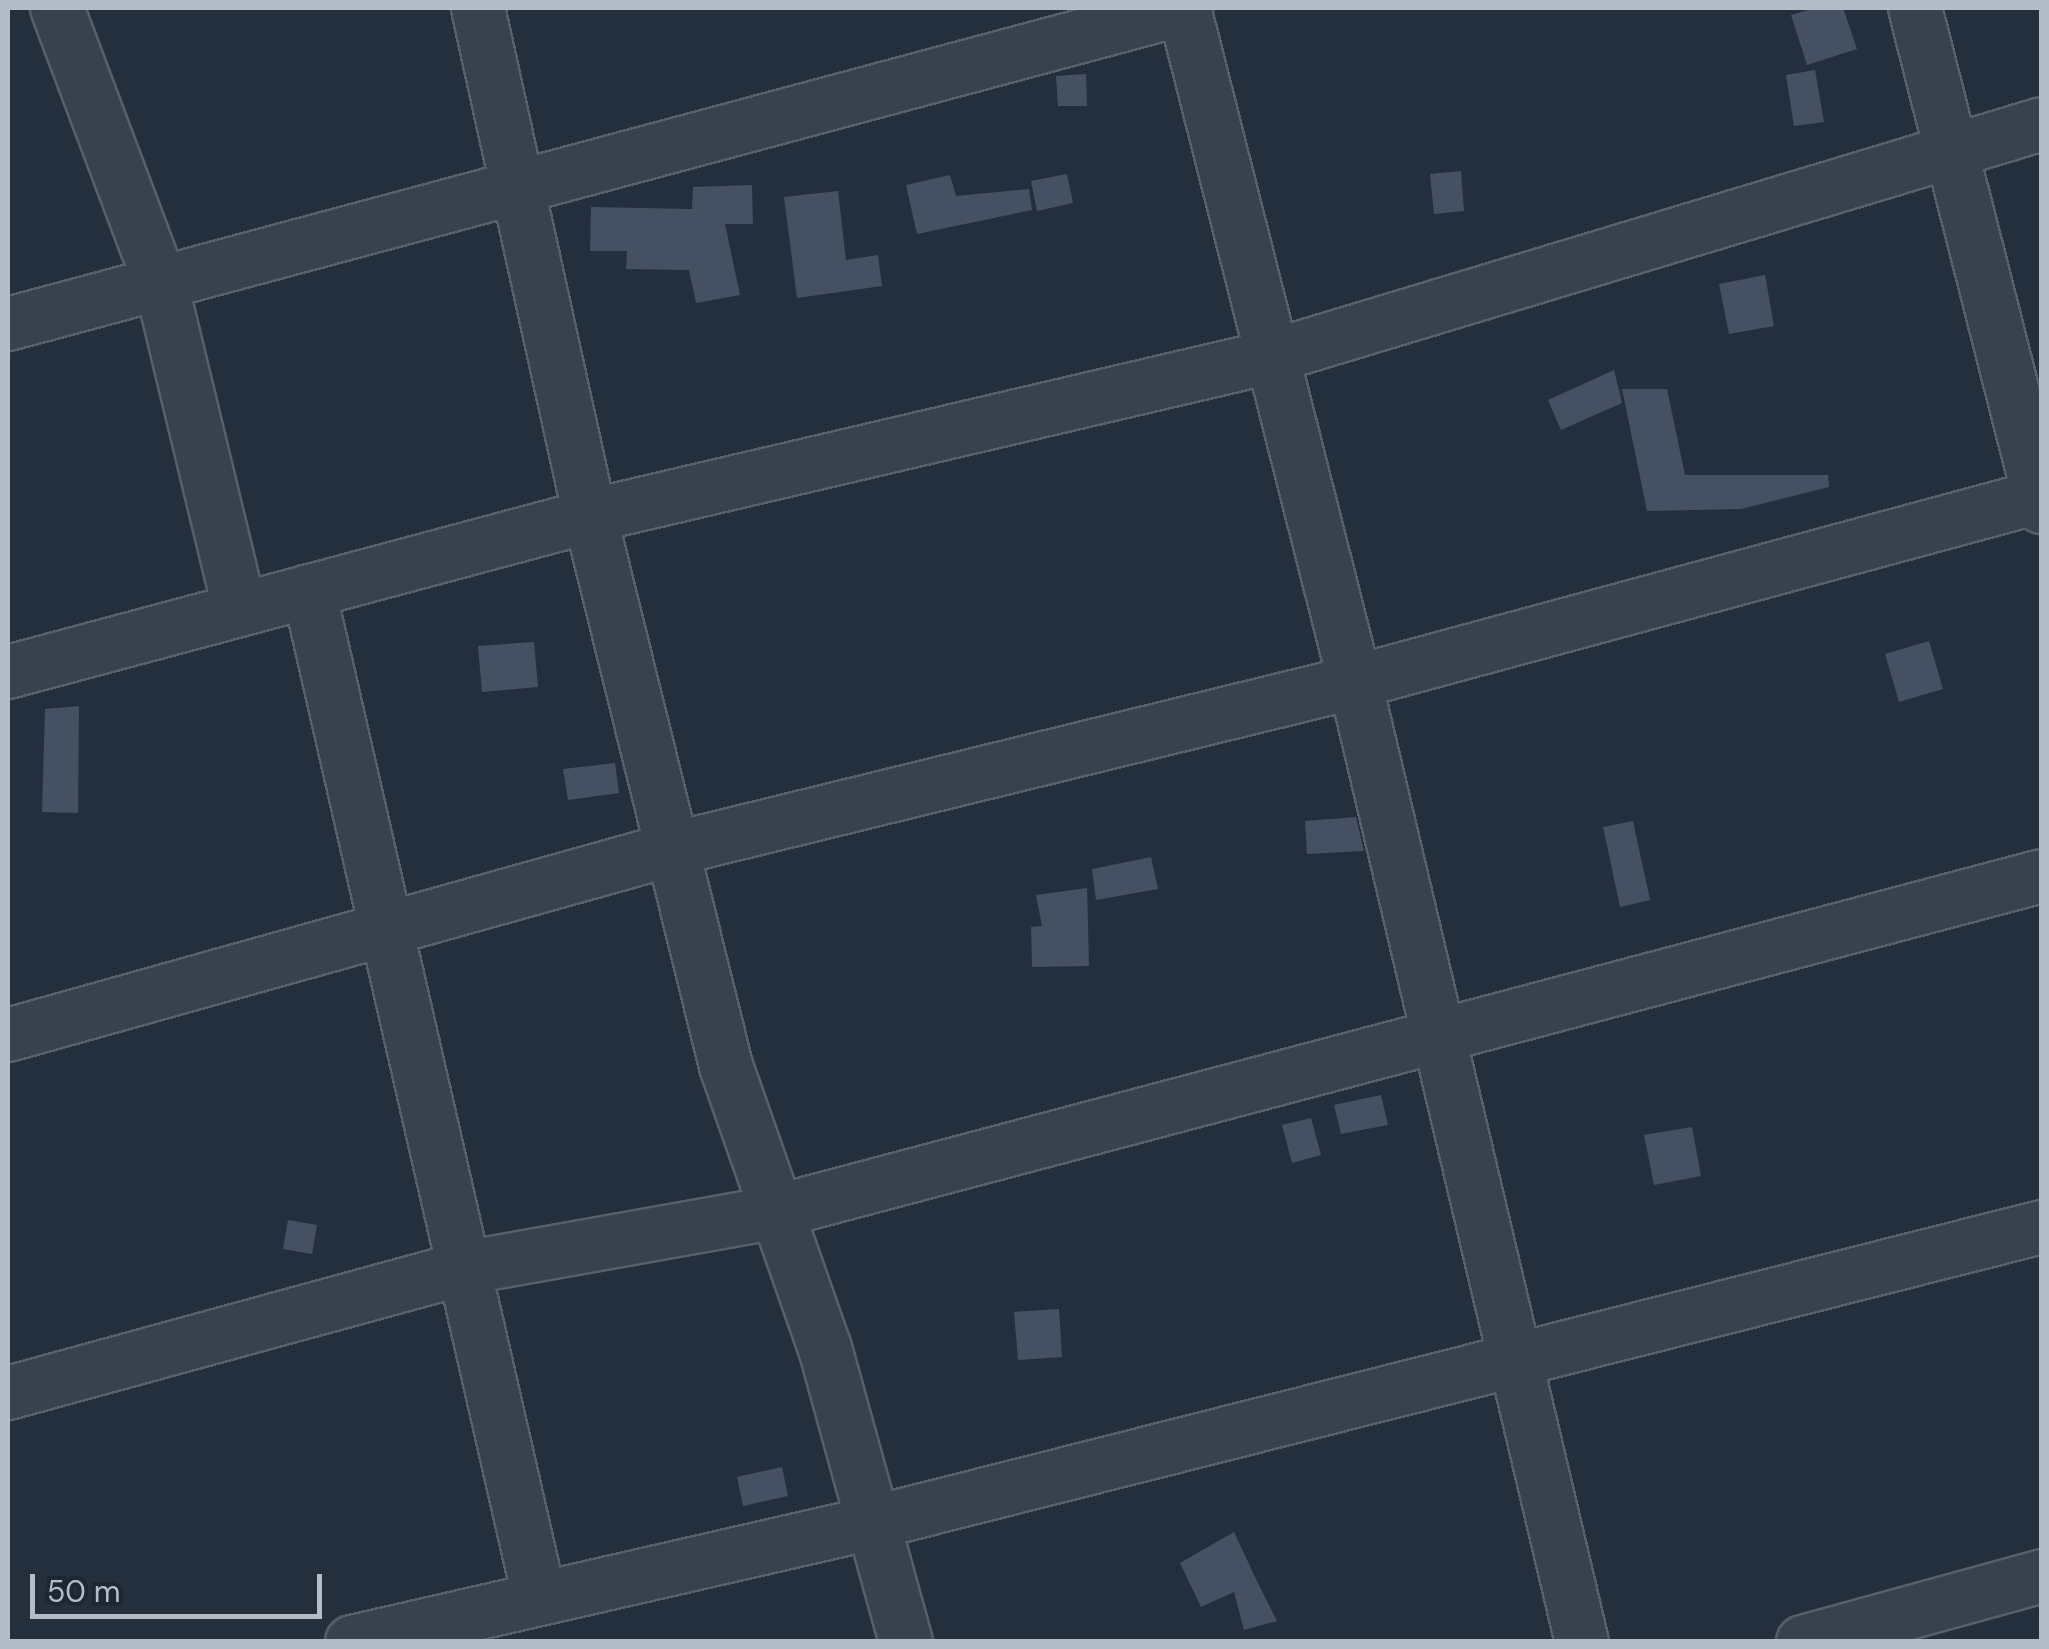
<!DOCTYPE html>
<html>
<head>
<meta charset="utf-8">
<style>
  body { margin:0 }
  #map { position:relative; width:2049px; height:1649px; overflow:hidden; background:#242f3e; font-family:"DM Sans",sans-serif }
  div>[style] { position:absolute }
  .building>* { inset:0; background:#455162 }
  .roads { filter:drop-shadow(2px 0 #565f6c) drop-shadow(-2px 0 #565f6c) drop-shadow(0 2px #565f6c) drop-shadow(0 -2px #565f6c) }
  .minor>* { height:52px; margin:-26px; padding:0 26px; transform-origin:26px; border-radius:26px; background:#38414e }
  span { translate:-50% -50%; white-space:nowrap; text-align:center; line-height:1.15; -webkit-text-stroke:10px #1d2633; paint-order:stroke }
  .frame { position:absolute; inset:0; border:10px solid #b4bcc9; pointer-events:none }
  .scale { position:absolute; left:30px; top:1574px; width:292px; height:45px; box-sizing:border-box; border:5px solid #b4bcc9; border-top:0; padding-left:12px; font-size:30px; line-height:35px; white-space:nowrap; color:#b4bcc9; -webkit-text-stroke:8px #1d2633; paint-order:stroke }
</style>
</head>
<body>
<div id="map">
  <div class="building">
    <i style="clip-path:polygon(1814px 8px,1843px 8px,1857px 49px,1807px 65px,1791px 15px)"></i>
    <i style="clip-path:polygon(1815px 70px,1824px 122px,1794px 126px,1786px 75px)"></i>
    <i style="clip-path:polygon(1086px 74px,1087px 106px,1058px 106px,1056px 76px)"></i>
    <i style="clip-path:polygon(1461px 171px,1464px 211px,1434px 214px,1430px 174px)"></i>
    <i style="clip-path:polygon(1067px 174px,1073px 203px,1037px 211px,1031px 181px)"></i>
    <i style="clip-path:polygon(950px 175px,956px 196px,1029px 189px,1032px 210px,917px 234px,906px 185px)"></i>
    <i style="clip-path:polygon(752px 185px,753px 224px,725px 224px,740px 295px,696px 303px,689px 270px,626px 269px,627px 251px,590px 251px,591px 207px,692px 209px,693px 187px)"></i>
    <i style="clip-path:polygon(838px 191px,846px 260px,878px 255px,882px 286px,797px 298px,784px 197px)"></i>
    <i style="clip-path:polygon(1765px 275px,1774px 326px,1729px 334px,1719px 284px)"></i>
    <i style="clip-path:polygon(1614px 370px,1622px 403px,1561px 430px,1548px 400px)"></i>
    <i style="clip-path:polygon(1622px 389px,1667px 389px,1685px 475px,1828px 475px,1829px 487px,1741px 509px,1647px 511px)"></i>
    <i style="clip-path:polygon(1929px 641px,1943px 689px,1899px 702px,1885px 654px)"></i>
    <i style="clip-path:polygon(534px 642px,538px 687px,482px 692px,478px 646px)"></i>
    <i style="clip-path:polygon(79px 706px,78px 813px,42px 812px,45px 709px)"></i>
    <i style="clip-path:polygon(615px 763px,619px 793px,568px 800px,563px 769px)"></i>
    <i style="clip-path:polygon(1356px 817px,1364px 851px,1307px 854px,1305px 821px)"></i>
    <i style="clip-path:polygon(1633px 821px,1650px 900px,1620px 907px,1603px 827px)"></i>
    <i style="clip-path:polygon(1151px 857px,1158px 889px,1096px 900px,1092px 869px)"></i>
    <i style="clip-path:polygon(1087px 888px,1089px 966px,1032px 967px,1031px 927px,1042px 926px,1036px 895px)"></i>
    <i style="clip-path:polygon(1381px 1095px,1388px 1125px,1341px 1134px,1334px 1105px)"></i>
    <i style="clip-path:polygon(1311px 1118px,1321px 1155px,1292px 1163px,1282px 1125px)"></i>
    <i style="clip-path:polygon(1692px 1127px,1701px 1176px,1654px 1185px,1644px 1135px)"></i>
    <i style="clip-path:polygon(288px 1220px,317px 1225px,312px 1254px,283px 1249px)"></i>
    <i style="clip-path:polygon(1059px 1309px,1062px 1357px,1018px 1360px,1014px 1312px)"></i>
    <i style="clip-path:polygon(782px 1467px,788px 1496px,743px 1506px,737px 1477px)"></i>
    <i style="clip-path:polygon(1234px 1532px,1257px 1581px,1277px 1621px,1244px 1630px,1234px 1592px,1201px 1607px,1180px 1563px)"></i>
  </div>
  <div class="roads">
    <div class="minor">
      <i style="left:57px;top:8px;width:295px;rotate:69.4deg"></i>
      <i style="left:161px;top:284px;width:335px;rotate:76.4deg"></i>
      <i style="left:478px;top:8px;width:520px;rotate:77.57deg"></i>
      <i style="left:590px;top:516px;width:567px;rotate:76.11deg"></i>
      <i style="left:726px;top:1066px;width:299px;rotate:70.7deg"></i>
      <i style="left:825px;top:1348px;width:305px;rotate:74.6deg"></i>
      <i style="left:1184px;top:8px;width:695px;rotate:75.76deg"></i>
      <i style="left:1355px;top:682px;width:986px;rotate:76.7deg"></i>
      <i style="left:1915px;top:8px;width:515px;rotate:75.72deg"></i>
      <i style="left:8px;top:324px;width:1220px;rotate:-15.02deg"></i>
      <i style="left:309px;top:591px;width:1031px;rotate:77.11deg"></i>
      <i style="left:8px;top:672px;width:603px;rotate:-15deg"></i>
      <i style="left:590px;top:516px;width:698px;rotate:-13.16deg"></i>
      <i style="left:1270px;top:357px;width:806px;rotate:-16.79deg"></i>
      <i style="left:8px;top:1035px;width:691px;rotate:-15.63deg"></i>
      <i style="left:673px;top:849px;width:702px;rotate:-13.76deg"></i>
      <i style="left:1355px;top:682px;width:712px;rotate:-15.15deg"></i>
      <i style="left:8px;top:1393px;width:478px;rotate:-15.3deg"></i>
      <i style="left:469px;top:1267px;width:307px;rotate:-10.1deg"></i>
      <i style="left:771px;top:1213px;width:1315px;rotate:-14.85deg"></i>
      <i style="left:352px;top:1642px;width:538px;rotate:-12.9deg"></i>
      <i style="left:876px;top:1522px;width:1203px;rotate:-14.2deg"></i>
      <i style="left:1803px;top:1642px;width:248px;rotate:-15.4deg"></i>
    </div>
  </div>
  <div class="frame"></div>
  <div class="scale">50 m</div>
</div>
</body>
</html>
